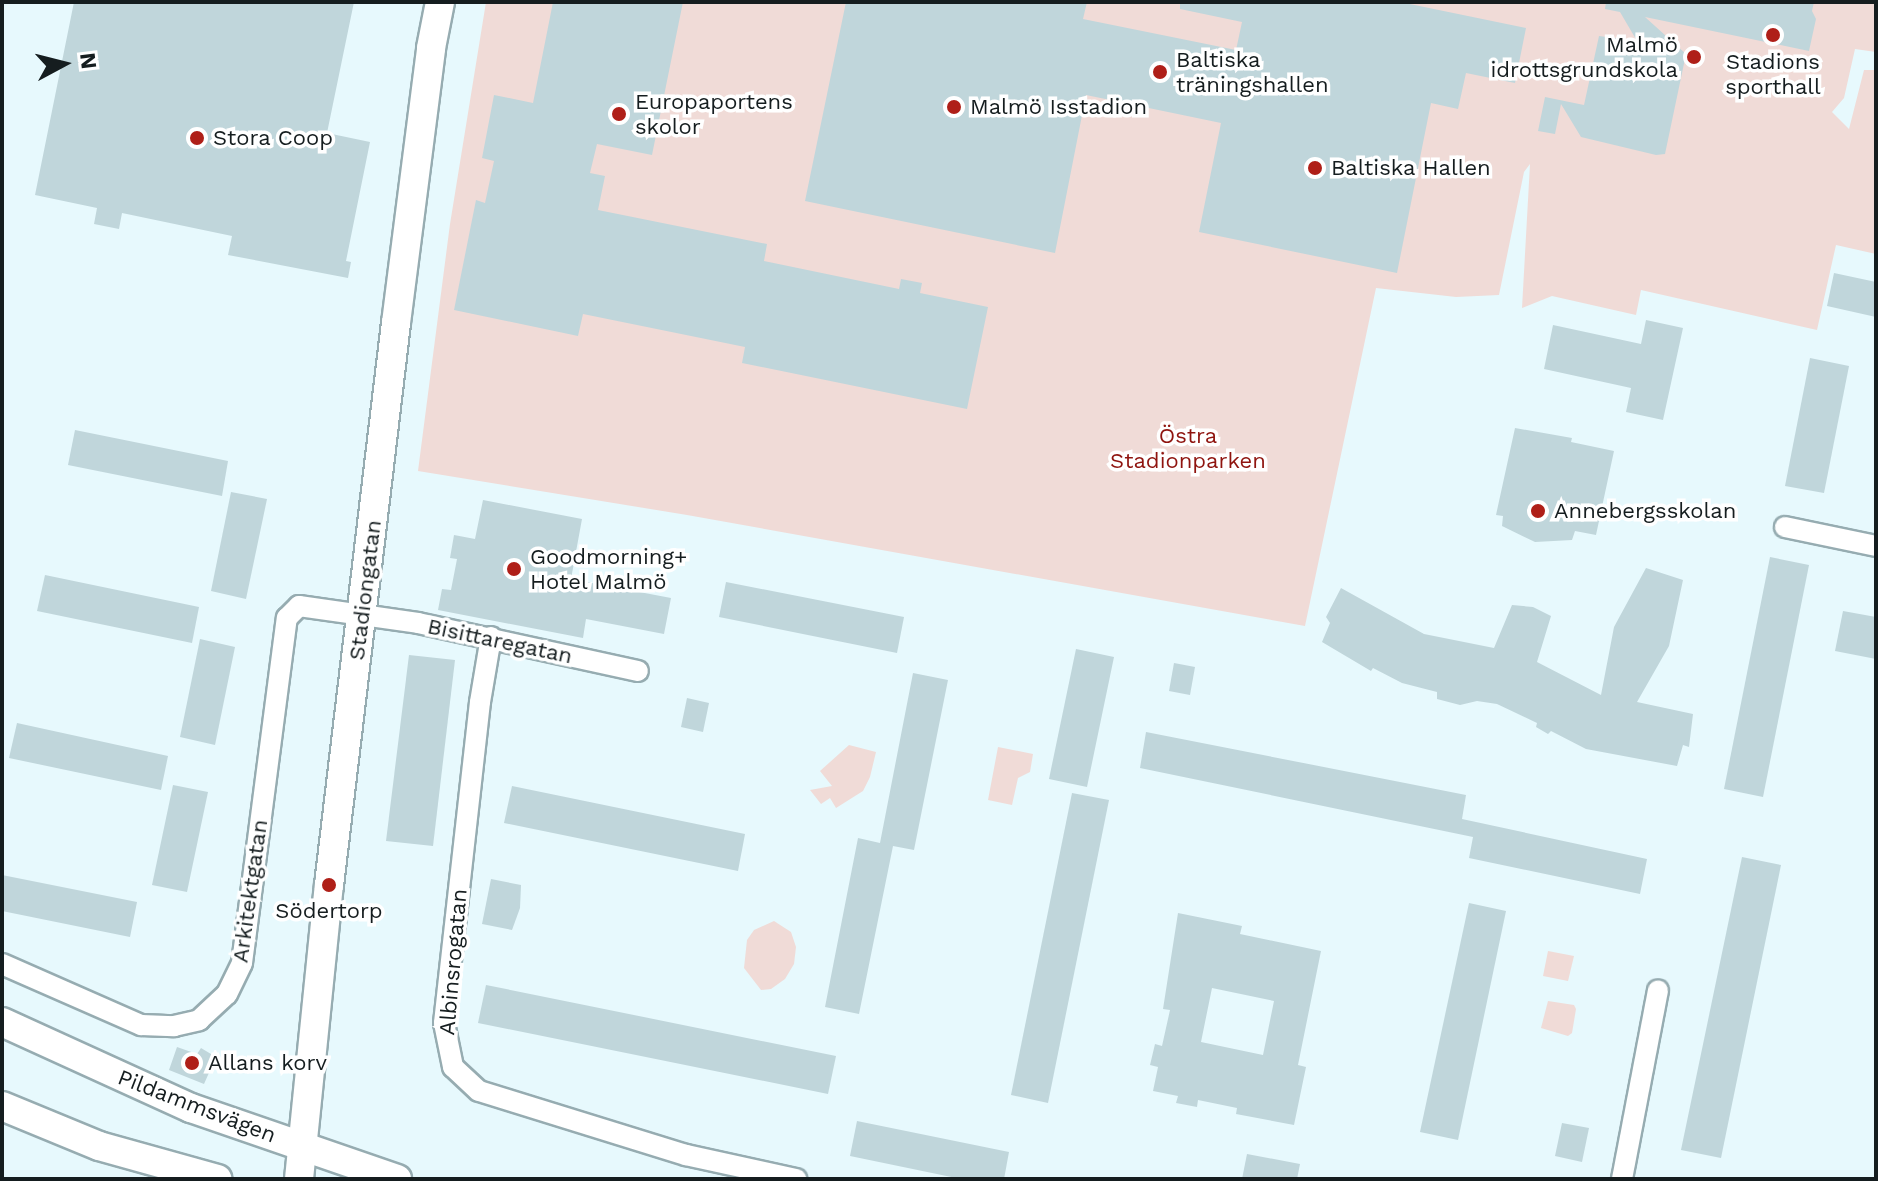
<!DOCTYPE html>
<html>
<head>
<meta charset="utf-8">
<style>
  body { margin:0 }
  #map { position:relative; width:1878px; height:1181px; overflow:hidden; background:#e7f9fd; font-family:"Work Sans",sans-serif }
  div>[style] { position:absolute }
  .green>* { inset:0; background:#f0dbd7 }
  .building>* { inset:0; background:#c0d6db }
  .roads { filter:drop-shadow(2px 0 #96acb1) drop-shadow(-2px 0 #96acb1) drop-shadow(0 2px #96acb1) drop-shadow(0 -2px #96acb1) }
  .minor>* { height:20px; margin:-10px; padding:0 10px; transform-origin:10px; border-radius:10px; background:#fff }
  .secondary>* { height:28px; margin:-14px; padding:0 14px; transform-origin:14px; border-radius:14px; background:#fff }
  .dots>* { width:22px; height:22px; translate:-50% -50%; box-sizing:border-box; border:4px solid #fff; border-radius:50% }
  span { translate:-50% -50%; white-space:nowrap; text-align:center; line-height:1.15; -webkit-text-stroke:7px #fff; paint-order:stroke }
  .poi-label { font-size:22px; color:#151d1f }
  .right { translate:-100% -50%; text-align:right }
  .left { translate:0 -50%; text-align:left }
  .park-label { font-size:22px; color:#8f140f }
  .street-label { font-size:22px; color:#151d1f }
  .frame { position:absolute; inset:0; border:4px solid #151d1f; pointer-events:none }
  .north { position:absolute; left:24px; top:24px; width:80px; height:80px; -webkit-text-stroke:6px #fff; paint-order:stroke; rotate:83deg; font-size:22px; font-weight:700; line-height:32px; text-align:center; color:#151d1f }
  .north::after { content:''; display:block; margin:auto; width:28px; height:36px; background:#151d1f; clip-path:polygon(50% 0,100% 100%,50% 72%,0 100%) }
</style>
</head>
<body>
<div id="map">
  <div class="green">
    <i style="clip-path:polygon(486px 2px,1876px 2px,1876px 52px,1855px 49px,1844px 98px,1832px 112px,1849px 129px,1864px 70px,1876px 70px,1876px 254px,1836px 245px,1817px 330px,1641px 290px,1636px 315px,1552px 296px,1522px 308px,1530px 164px,1524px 172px,1499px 295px,1456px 297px,1376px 288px,1305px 626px,687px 515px,418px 471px,450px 224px)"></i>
    <i style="clip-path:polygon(849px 745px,876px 752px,870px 777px,863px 791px,836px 808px,830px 798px,821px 804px,810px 790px,832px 786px,820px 771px)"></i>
    <i style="clip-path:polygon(998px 747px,1033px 754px,1030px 772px,1018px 778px,1012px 805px,988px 800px)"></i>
    <i style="clip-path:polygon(774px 921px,791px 932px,796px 947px,794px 964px,785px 979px,771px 989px,761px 990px,744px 968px,747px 940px,754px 930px)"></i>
    <i style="clip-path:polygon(1548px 951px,1574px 956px,1568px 981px,1543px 976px)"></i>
    <i style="clip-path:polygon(1548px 1001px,1574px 1005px,1576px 1009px,1572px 1033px,1568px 1036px,1541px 1028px)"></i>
  </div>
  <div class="building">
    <i style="clip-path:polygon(74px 2px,354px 2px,327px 133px,370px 142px,346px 261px,351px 262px,348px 278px,228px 255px,232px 236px,122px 213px,119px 229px,94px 224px,97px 208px,35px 195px)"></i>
    <i style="clip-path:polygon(553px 2px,683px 2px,652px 155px,597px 144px,590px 173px,605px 176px,598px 210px,767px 244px,764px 261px,899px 289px,901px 279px,922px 283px,920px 293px,988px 307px,967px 409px,742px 363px,745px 347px,583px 314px,578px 336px,454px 310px,476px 200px,485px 203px,494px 161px,482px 158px,494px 95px,533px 103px)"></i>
    <i style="clip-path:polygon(846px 2px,1087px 2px,1083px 19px,1236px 50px,1242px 22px,1180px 9px,1180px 2px,1400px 2px,1526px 28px,1515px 83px,1466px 73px,1458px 109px,1431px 103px,1397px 273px,1199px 232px,1221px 123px,1086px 95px,1055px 253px,805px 201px)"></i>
    <i style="clip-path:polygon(1606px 2px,1814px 2px,1812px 11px,1816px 19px,1809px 51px,1645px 17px,1686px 54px,1665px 154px,1656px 155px,1581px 137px,1561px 104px,1555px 134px,1538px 131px,1545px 97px,1584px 105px,1599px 36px,1637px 41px,1620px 12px,1605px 9px)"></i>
    <i style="clip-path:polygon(1834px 273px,1876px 282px,1876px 317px,1827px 306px)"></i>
    <i style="clip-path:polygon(1646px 320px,1683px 328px,1663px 420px,1626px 412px,1631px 388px,1544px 369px,1553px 325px,1641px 344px)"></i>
    <i style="clip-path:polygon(1810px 358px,1849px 366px,1824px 493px,1785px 486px)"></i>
    <i style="clip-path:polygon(1515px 428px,1572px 438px,1571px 442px,1614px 451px,1596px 535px,1575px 531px,1572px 540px,1535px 542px,1502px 526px,1503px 516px,1496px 515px)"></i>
    <i style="clip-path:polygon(75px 430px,228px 461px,222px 496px,68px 465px)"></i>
    <i style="clip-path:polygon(231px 492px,267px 499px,246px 599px,211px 591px)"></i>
    <i style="clip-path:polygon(483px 500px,582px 519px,571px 579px,671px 598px,664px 634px,586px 619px,583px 638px,438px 610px,442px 589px,451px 590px,457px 559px,450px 558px,454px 535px,475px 539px)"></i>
    <i style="clip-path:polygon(1770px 557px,1809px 565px,1763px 797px,1724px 789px)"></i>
    <i style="clip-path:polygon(1646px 568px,1683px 580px,1669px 646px,1637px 702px,1693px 714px,1689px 747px,1683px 745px,1677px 766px,1586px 749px,1551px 731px,1548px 734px,1536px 727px,1537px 723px,1497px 704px,1477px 701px,1460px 705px,1437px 699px,1437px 692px,1402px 683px,1373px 668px,1371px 671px,1322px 642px,1330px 623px,1326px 617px,1341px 588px,1424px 634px,1494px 648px,1512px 605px,1533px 607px,1551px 616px,1537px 662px,1601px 695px,1614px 627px)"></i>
    <i style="clip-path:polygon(45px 575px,199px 607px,192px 643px,37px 611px)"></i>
    <i style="clip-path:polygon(726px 582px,904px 617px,897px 653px,719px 617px)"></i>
    <i style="clip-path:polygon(1843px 611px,1876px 617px,1876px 659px,1835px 651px)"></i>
    <i style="clip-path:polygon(200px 639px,235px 647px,215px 745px,180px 737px)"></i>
    <i style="clip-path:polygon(1076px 649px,1114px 657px,1087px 787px,1049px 779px)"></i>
    <i style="clip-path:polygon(409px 655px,455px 660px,433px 846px,386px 841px)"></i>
    <i style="clip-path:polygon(1174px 663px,1195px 667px,1190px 695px,1169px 691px)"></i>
    <i style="clip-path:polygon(913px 673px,948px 680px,914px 850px,893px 846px,859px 1014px,825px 1007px,858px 838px,880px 843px)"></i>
    <i style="clip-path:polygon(687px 698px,709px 703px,703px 732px,681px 727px)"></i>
    <i style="clip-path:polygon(17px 723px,168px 756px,161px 790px,9px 758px)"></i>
    <i style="clip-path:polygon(1146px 732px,1466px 795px,1462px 819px,1647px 859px,1640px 894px,1469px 858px,1473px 837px,1140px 768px)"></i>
    <i style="clip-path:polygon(173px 785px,208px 792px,187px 892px,152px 885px)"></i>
    <i style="clip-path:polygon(512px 786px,745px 834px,738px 871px,504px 823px)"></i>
    <i style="clip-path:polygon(1072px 793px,1109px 800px,1048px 1103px,1011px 1095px)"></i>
    <i style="clip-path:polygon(1742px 857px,1781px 865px,1721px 1158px,1681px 1150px)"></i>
    <i style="clip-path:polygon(2px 875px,137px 902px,130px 937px,2px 911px)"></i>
    <i style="clip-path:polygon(491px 879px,521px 885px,520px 908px,512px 930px,482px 924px)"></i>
    <i style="clip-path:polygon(1469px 903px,1506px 911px,1458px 1140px,1420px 1132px)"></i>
    <i style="clip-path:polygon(evenodd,1178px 913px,1242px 926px,1240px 934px,1321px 951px,1298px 1065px,1306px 1067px,1294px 1125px,1236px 1114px,1237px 1108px,1198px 1100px,1197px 1107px,1176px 1103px,1178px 1096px,1153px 1091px,1158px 1067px,1150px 1065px,1155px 1044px,1162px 1046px,1170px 1010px,1163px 1009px,1178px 913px,1212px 988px,1274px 1001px,1263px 1055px,1201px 1042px,1212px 988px)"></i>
    <i style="clip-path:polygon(486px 985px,836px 1056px,828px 1094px,478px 1023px)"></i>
    <i style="clip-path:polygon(177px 1047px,197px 1054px,201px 1048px,216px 1057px,204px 1084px,169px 1070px)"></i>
    <i style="clip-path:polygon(857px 1121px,1009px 1152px,1004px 1179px,961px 1179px,850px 1156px)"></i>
    <i style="clip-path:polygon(1562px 1123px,1589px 1128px,1582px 1162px,1555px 1156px)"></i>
    <i style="clip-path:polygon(1247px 1154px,1300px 1164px,1297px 1179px,1242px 1179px)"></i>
  </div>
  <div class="roads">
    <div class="minor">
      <i style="left:1785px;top:527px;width:93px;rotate:11.8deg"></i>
      <i style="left:491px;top:637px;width:66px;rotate:99.6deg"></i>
      <i style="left:480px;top:702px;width:323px;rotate:96.4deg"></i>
      <i style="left:444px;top:1023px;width:45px;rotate:78.4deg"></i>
      <i style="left:453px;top:1067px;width:35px;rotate:43deg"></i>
      <i style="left:479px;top:1091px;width:217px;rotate:17.2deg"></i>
      <i style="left:686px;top:1155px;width:113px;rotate:12.3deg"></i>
      <i style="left:2px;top:964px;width:152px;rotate:23.7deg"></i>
      <i style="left:141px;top:1025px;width:33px;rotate:2deg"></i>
      <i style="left:174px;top:1026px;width:26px;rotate:-13deg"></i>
      <i style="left:199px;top:1020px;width:38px;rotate:-43deg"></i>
      <i style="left:227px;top:994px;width:34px;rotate:-64deg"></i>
      <i style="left:242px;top:963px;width:348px;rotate:-82.6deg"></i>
      <i style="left:287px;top:618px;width:17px;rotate:-45deg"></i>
      <i style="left:299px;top:606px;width:120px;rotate:8.1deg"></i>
      <i style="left:418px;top:623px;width:225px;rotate:12.3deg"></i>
      <i style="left:1622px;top:1179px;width:192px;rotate:-79.2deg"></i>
    </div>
    <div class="secondary">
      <i style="left:2px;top:1022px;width:208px;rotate:24.5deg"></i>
      <i style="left:191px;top:1108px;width:218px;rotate:19deg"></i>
      <i style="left:2px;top:1106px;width:105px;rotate:22.4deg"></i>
      <i style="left:99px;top:1146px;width:123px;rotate:15.6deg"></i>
      <i style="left:299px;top:1179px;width:296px;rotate:-84.2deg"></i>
      <i style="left:329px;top:885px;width:566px;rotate:-83.2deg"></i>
      <i style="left:396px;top:323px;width:277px;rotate:-82.7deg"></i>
      <i style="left:431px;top:48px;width:47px;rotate:-78.9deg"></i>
    </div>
  </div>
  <div class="dots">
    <i style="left:1773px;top:35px;background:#af1f18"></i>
    <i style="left:1694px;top:57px;background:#af1f18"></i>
    <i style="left:1160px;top:72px;background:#af1f18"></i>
    <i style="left:954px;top:107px;background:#af1f18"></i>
    <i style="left:619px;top:114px;background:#af1f18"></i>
    <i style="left:197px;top:138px;background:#af1f18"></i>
    <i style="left:1315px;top:168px;background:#af1f18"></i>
    <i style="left:1538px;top:511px;background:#af1f18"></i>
    <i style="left:514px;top:569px;background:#af1f18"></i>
    <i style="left:329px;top:885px;background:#af1f18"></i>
    <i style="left:192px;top:1063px;background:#af1f18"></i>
  </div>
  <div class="poi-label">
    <span class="right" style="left:1678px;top:57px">Malmö<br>idrottsgrundskola</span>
    <span class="left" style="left:1176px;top:72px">Baltiska<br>träningshallen</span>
    <span style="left:1773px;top:74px">Stadions<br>sporthall</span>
    <span class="left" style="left:635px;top:114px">Europaportens<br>skolor</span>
    <span class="left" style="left:970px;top:107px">Malmö Isstadion</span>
    <span class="left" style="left:213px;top:138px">Stora Coop</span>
    <span class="left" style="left:1331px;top:168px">Baltiska Hallen</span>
    <span class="left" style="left:1554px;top:511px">Annebergsskolan</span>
    <span class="left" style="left:530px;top:569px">Goodmorning+<br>Hotel Malmö</span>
    <span style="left:329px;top:911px">Södertorp</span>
    <span class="left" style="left:208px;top:1063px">Allans korv</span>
  </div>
  <div class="park-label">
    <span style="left:1188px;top:448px">Östra<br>Stadionparken</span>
  </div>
  <div class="street-label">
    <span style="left:365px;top:590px;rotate:-83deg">Stadiongatan</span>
    <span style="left:500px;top:641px;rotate:12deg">Bisittaregatan</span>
    <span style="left:250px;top:891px;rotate:-82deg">Arkitektgatan</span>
    <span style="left:453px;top:962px;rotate:-85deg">Albinsrogatan</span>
    <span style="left:197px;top:1106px;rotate:21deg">Pildammsvägen</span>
  </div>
  <div class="frame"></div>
  <div class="north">N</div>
</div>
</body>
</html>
